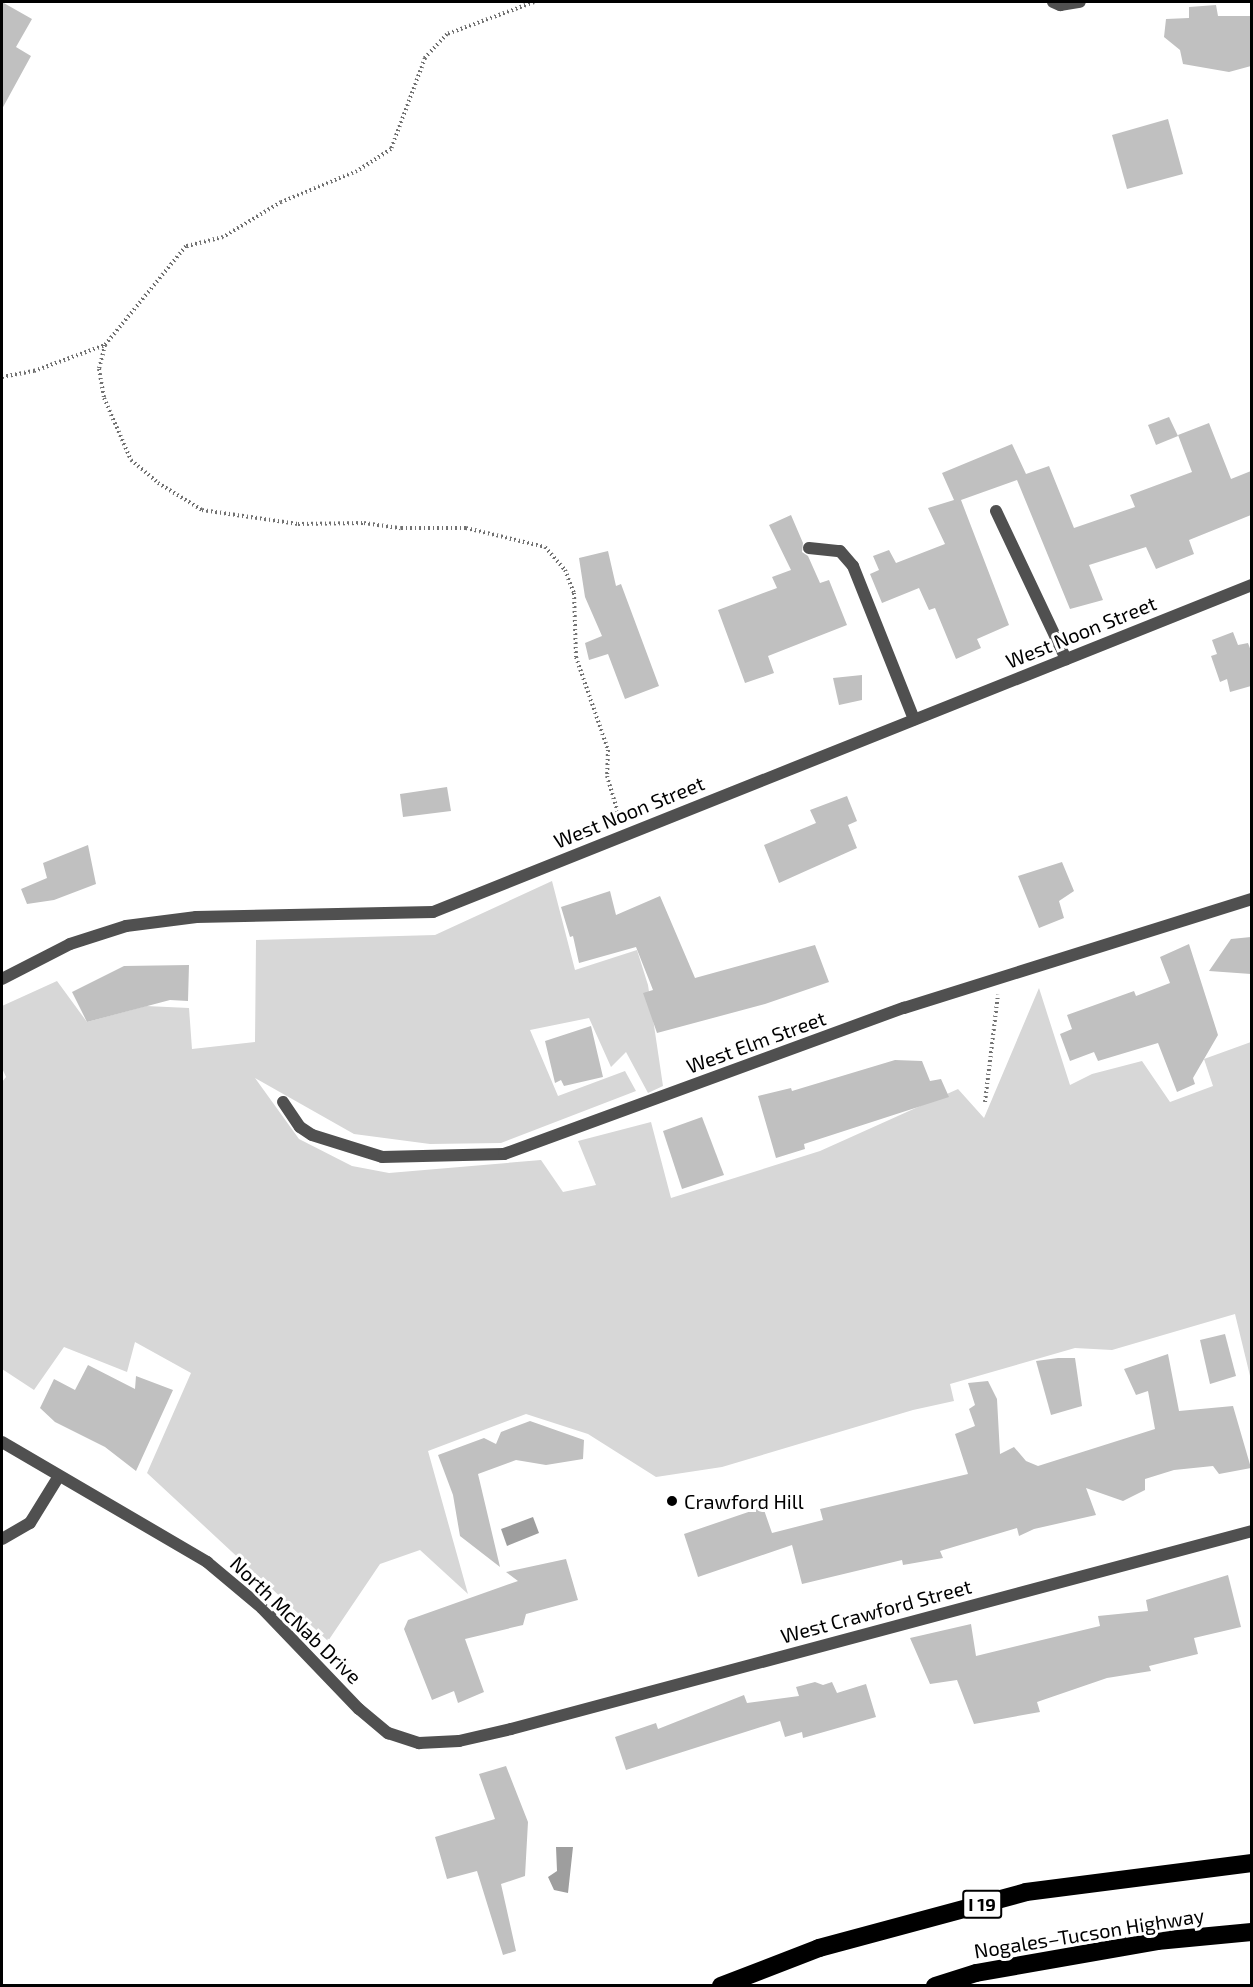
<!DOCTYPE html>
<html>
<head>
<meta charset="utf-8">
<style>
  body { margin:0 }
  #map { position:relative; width:1253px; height:1987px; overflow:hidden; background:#fff; font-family:"Exo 2",sans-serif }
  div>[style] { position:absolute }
  .green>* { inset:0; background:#d7d7d7 }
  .water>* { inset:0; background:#9e9e9e }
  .building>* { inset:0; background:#c0c0c0 }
  .path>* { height:4px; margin-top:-2px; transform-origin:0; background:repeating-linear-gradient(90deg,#727272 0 1.5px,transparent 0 4.5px) }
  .lane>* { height:12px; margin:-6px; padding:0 6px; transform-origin:6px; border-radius:6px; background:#505050 }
  .street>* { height:12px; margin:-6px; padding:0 6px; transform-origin:6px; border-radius:6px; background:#505050 }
  .highway>* { height:18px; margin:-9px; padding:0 9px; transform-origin:9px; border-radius:9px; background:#000 }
  .dots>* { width:16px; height:16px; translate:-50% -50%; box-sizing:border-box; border:3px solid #fff; border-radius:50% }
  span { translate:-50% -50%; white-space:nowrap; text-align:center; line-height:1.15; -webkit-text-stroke:6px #fff; paint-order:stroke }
  .shield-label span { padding:2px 4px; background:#fff; border:2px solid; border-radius:4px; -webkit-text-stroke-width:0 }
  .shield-label { font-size:18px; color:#000; font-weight:700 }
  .street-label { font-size:20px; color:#000 }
  .poi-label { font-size:20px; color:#000 }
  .left { translate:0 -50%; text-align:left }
  .frame { position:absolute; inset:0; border:3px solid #000; pointer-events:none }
</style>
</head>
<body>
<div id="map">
  <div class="green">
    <i style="clip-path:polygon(552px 881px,575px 970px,637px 950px,648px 985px,663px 1086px,648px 1093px,626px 1052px,611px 1067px,589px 1018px,530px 1030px,558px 1096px,625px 1071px,636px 1091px,501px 1143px,430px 1144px,354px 1134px,255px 1078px,299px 1139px,352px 1166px,389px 1173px,541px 1160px,563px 1192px,596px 1185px,578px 1141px,651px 1122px,671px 1198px,820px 1151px,958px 1089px,984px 1118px,1039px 988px,1070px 1085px,1092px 1074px,1142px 1061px,1170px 1102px,1213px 1086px,1204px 1059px,1251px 1042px,1251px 1380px,1235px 1314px,1112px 1350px,1075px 1348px,950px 1384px,954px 1401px,913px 1410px,722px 1467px,656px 1477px,588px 1434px,526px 1414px,428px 1451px,468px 1594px,420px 1550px,380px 1564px,328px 1641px,147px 1473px,191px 1373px,135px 1342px,127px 1372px,64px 1347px,34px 1390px,2px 1369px,2px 1082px,6px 1077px,2px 1068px,2px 1006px,57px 981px,87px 1022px,146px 1006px,189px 1008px,192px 1049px,255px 1042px,256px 940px,435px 935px)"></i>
  </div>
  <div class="water">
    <i style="clip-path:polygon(533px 1517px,539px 1533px,507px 1546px,501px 1529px)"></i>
    <i style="clip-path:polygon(556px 1847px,573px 1847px,568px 1893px,554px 1890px,548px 1877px,557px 1871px)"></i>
  </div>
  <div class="building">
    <i style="clip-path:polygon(2px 2px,32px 19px,16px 47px,31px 56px,2px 109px)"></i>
    <i style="clip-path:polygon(1216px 5px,1218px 16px,1251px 16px,1251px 66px,1229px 72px,1183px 64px,1180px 50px,1164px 37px,1166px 19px,1189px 18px,1189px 7px)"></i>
    <i style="clip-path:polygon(1168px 119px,1183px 174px,1127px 189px,1112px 135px)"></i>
    <i style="clip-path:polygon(1169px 417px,1178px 436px,1156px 445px,1148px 425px)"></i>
    <i style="clip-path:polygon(1209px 423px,1231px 479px,1251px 471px,1251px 515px,1189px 540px,1194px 554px,1156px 569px,1146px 547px,1089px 565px,1103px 600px,1070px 609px,1017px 480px,961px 500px,1009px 625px,977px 639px,981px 648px,956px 659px,935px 608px,929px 610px,919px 588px,882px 603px,870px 574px,879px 570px,873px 556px,889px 550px,896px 563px,945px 544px,928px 508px,954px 500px,942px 473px,1012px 444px,1026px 474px,1049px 466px,1074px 528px,1135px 507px,1130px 495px,1192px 472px,1178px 435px)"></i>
    <i style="clip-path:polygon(791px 515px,803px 543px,802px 552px,808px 556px,820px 583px,829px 580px,847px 625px,768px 656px,774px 673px,745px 683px,718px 610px,777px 588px,772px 577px,791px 570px,769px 525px)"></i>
    <i style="clip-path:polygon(608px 551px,616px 586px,621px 584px,659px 686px,625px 699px,608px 654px,589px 660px,585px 643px,602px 636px,585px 597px,579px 558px)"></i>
    <i style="clip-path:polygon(1233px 632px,1238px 645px,1248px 643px,1251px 651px,1251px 686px,1230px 692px,1227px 679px,1220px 682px,1211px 656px,1217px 654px,1212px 640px)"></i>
    <i style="clip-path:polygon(862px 675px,862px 700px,839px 705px,833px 678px)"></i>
    <i style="clip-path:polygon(447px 787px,451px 811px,403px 817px,400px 794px)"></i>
    <i style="clip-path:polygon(847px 796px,857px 821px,848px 825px,857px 848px,779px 883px,764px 845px,816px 823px,810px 810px)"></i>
    <i style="clip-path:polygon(88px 845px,96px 884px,54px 900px,27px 904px,21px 889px,47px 878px,43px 863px)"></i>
    <i style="clip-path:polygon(1062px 862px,1074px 891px,1059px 901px,1064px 918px,1039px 928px,1018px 876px)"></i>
    <i style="clip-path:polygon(610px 891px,616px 915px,660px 896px,695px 978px,815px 945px,829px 982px,765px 1004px,657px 1033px,643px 993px,653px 990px,636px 947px,579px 963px,573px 936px,570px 937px,561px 907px)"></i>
    <i style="clip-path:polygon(1251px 937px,1251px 974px,1209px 971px,1231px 939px)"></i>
    <i style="clip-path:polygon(1189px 944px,1218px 1035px,1193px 1078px,1195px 1084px,1177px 1092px,1158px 1043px,1098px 1061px,1094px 1052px,1070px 1061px,1060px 1034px,1072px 1029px,1067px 1015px,1134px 991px,1136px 996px,1170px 983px,1160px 957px)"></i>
    <i style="clip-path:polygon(189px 965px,188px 1001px,170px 1000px,87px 1022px,72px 992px,124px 966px)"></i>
    <i style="clip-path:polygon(591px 1026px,603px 1077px,564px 1086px,561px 1080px,555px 1083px,545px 1041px)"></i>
    <i style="clip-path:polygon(895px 1060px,922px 1061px,930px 1081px,941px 1079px,949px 1097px,804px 1144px,805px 1149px,776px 1158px,758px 1096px,791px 1088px,792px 1091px)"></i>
    <i style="clip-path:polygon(702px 1117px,724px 1175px,682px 1189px,663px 1131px)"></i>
    <i style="clip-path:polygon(1225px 1334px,1236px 1376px,1210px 1384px,1200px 1340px)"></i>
    <i style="clip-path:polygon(1168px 1354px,1179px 1411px,1233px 1406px,1251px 1468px,1219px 1474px,1213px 1466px,1174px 1470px,1145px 1479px,1145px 1490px,1123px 1501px,1086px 1488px,1096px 1515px,1034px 1529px,1019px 1536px,1017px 1528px,940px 1551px,943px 1558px,903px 1565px,902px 1560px,802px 1584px,792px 1545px,698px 1577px,684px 1534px,763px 1507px,772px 1533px,823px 1520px,820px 1509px,968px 1474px,955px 1434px,975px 1426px,969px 1409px,975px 1405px,968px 1383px,988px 1381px,997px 1399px,1000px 1454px,1014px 1447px,1026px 1461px,1038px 1466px,1155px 1429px,1148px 1391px,1136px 1395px,1124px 1369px)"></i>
    <i style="clip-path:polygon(1058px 1358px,1075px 1358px,1082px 1406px,1051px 1415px,1036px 1361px)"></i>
    <i style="clip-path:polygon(88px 1365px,135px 1389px,136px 1376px,173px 1390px,136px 1471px,105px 1447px,55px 1422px,40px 1408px,54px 1379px,75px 1390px)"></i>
    <i style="clip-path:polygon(530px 1421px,584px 1440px,583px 1459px,546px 1465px,516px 1460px,478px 1474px,500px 1567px,460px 1536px,453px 1495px,438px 1455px,484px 1438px,496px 1444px,501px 1432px)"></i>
    <i style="clip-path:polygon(566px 1559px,578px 1600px,526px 1614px,523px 1625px,465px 1639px,484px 1692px,458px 1703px,454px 1691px,432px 1700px,404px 1629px,408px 1620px,518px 1581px,506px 1572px)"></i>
    <i style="clip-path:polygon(1228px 1575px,1241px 1627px,1194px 1638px,1198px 1654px,1149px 1666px,1151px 1671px,1107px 1678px,1037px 1702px,1040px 1712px,974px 1724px,957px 1680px,930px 1684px,910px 1638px,971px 1624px,976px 1656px,1100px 1626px,1098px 1616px,1148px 1611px,1146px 1600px)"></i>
    <i style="clip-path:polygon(815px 1682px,823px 1685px,832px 1682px,837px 1693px,866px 1684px,876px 1717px,803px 1738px,802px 1732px,785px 1737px,780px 1721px,626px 1770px,615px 1737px,656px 1723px,658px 1729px,744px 1695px,747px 1703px,799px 1696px,796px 1687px)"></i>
    <i style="clip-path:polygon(506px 1766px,528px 1822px,525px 1876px,501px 1884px,516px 1951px,503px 1955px,477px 1871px,447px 1879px,435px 1837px,495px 1819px,479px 1774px)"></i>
  </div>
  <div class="path">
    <i style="left:534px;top:2px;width:93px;rotate:159.8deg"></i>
    <i style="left:447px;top:34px;width:33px;rotate:133deg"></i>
    <i style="left:425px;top:58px;width:97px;rotate:110.5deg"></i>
    <i style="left:391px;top:149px;width:40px;rotate:147.1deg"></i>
    <i style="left:357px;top:171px;width:82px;rotate:157.8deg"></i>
    <i style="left:281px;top:202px;width:68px;rotate:148.9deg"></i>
    <i style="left:223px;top:237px;width:38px;rotate:166deg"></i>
    <i style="left:186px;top:246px;width:128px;rotate:129.3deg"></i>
    <i style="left:105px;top:345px;width:25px;rotate:104deg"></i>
    <i style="left:99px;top:369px;width:29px;rotate:80deg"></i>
    <i style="left:104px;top:398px;width:68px;rotate:66.5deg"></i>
    <i style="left:131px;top:460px;width:35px;rotate:40deg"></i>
    <i style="left:158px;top:483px;width:52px;rotate:31.5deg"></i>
    <i style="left:202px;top:510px;width:97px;rotate:8.3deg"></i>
    <i style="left:298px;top:524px;width:66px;rotate:-0.9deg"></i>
    <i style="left:364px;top:523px;width:37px;rotate:8deg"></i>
    <i style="left:401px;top:528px;width:65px"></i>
    <i style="left:466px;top:528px;width:81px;rotate:13.5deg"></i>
    <i style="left:545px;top:547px;width:30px;rotate:49deg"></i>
    <i style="left:565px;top:570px;width:25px;rotate:69deg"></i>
    <i style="left:574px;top:593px;width:64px;rotate:88.2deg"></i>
    <i style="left:576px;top:657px;width:98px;rotate:71deg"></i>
    <i style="left:608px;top:750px;width:26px;rotate:92deg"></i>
    <i style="left:607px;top:776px;width:46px;rotate:73.5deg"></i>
    <i style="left:2px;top:377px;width:33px;rotate:-11deg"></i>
    <i style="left:34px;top:371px;width:76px;rotate:-20.1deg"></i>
    <i style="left:985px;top:1102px;width:108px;rotate:-83.1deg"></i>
  </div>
  <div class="lane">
    <i style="left:996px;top:511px;width:164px;rotate:64.7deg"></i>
    <i style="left:2px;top:1539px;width:32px;rotate:-30deg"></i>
    <i style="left:30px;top:1523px;width:55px;rotate:-58.3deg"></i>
  </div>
  <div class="street">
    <i style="left:1053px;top:2px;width:8px;rotate:23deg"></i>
    <i style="left:1060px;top:5px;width:20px;rotate:-9deg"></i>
    <i style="left:809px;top:548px;width:31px;rotate:6deg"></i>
    <i style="left:840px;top:551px;width:20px;rotate:49deg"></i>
    <i style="left:853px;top:566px;width:165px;rotate:68.3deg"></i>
    <i style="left:2px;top:979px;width:76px;rotate:-27.2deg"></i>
    <i style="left:70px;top:944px;width:59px;rotate:-17.8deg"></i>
    <i style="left:126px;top:926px;width:71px;rotate:-7.3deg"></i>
    <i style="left:196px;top:917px;width:237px;rotate:-1.2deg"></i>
    <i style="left:433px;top:912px;width:882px;rotate:-21.77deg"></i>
    <i style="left:283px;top:1102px;width:30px;rotate:56deg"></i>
    <i style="left:300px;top:1127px;width:14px;rotate:34deg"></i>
    <i style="left:312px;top:1135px;width:73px;rotate:17.4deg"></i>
    <i style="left:382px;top:1157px;width:122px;rotate:-1.4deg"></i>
    <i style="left:504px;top:1154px;width:426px;rotate:-20.1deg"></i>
    <i style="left:904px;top:1008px;width:365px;rotate:-17.4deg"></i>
    <i style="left:2px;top:1442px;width:238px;rotate:30.3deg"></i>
    <i style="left:207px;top:1562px;width:72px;rotate:39.9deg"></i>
    <i style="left:262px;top:1608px;width:140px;rotate:46.2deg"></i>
    <i style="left:359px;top:1709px;width:38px;rotate:40deg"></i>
    <i style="left:388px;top:1733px;width:33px;rotate:18deg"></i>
    <i style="left:419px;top:1743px;width:40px;rotate:-2.9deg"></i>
    <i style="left:459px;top:1741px;width:53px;rotate:-13deg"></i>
    <i style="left:511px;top:1729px;width:767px;rotate:-14.96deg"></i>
  </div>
  <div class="highway">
    <i style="left:721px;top:1986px;width:105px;rotate:-21.2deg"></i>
    <i style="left:819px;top:1948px;width:214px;rotate:-15.1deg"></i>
    <i style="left:1026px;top:1892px;width:228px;rotate:-7.3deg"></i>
    <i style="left:935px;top:1986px;width:43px;rotate:-17.6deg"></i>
    <i style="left:976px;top:1973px;width:184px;rotate:-10deg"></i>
    <i style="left:1157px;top:1941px;width:95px;rotate:-5.4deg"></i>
  </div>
  <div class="dots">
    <i style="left:672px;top:1501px;background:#000"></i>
  </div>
  <div class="shield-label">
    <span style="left:982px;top:1904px">I 19</span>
  </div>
  <div class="street-label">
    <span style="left:1081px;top:632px;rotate:-22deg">West Noon Street</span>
    <span style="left:629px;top:812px;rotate:-22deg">West Noon Street</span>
    <span style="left:756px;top:1042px;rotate:-20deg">West Elm Street</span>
    <span style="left:876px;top:1611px;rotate:-15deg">West Crawford Street</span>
    <span style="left:296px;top:1620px;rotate:44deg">North McNab Drive</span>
    <span style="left:1089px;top:1933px;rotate:-9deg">Nogales–Tucson Highway</span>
  </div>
  <div class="poi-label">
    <span class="left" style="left:684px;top:1501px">Crawford Hill</span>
  </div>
  <div class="frame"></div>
</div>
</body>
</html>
